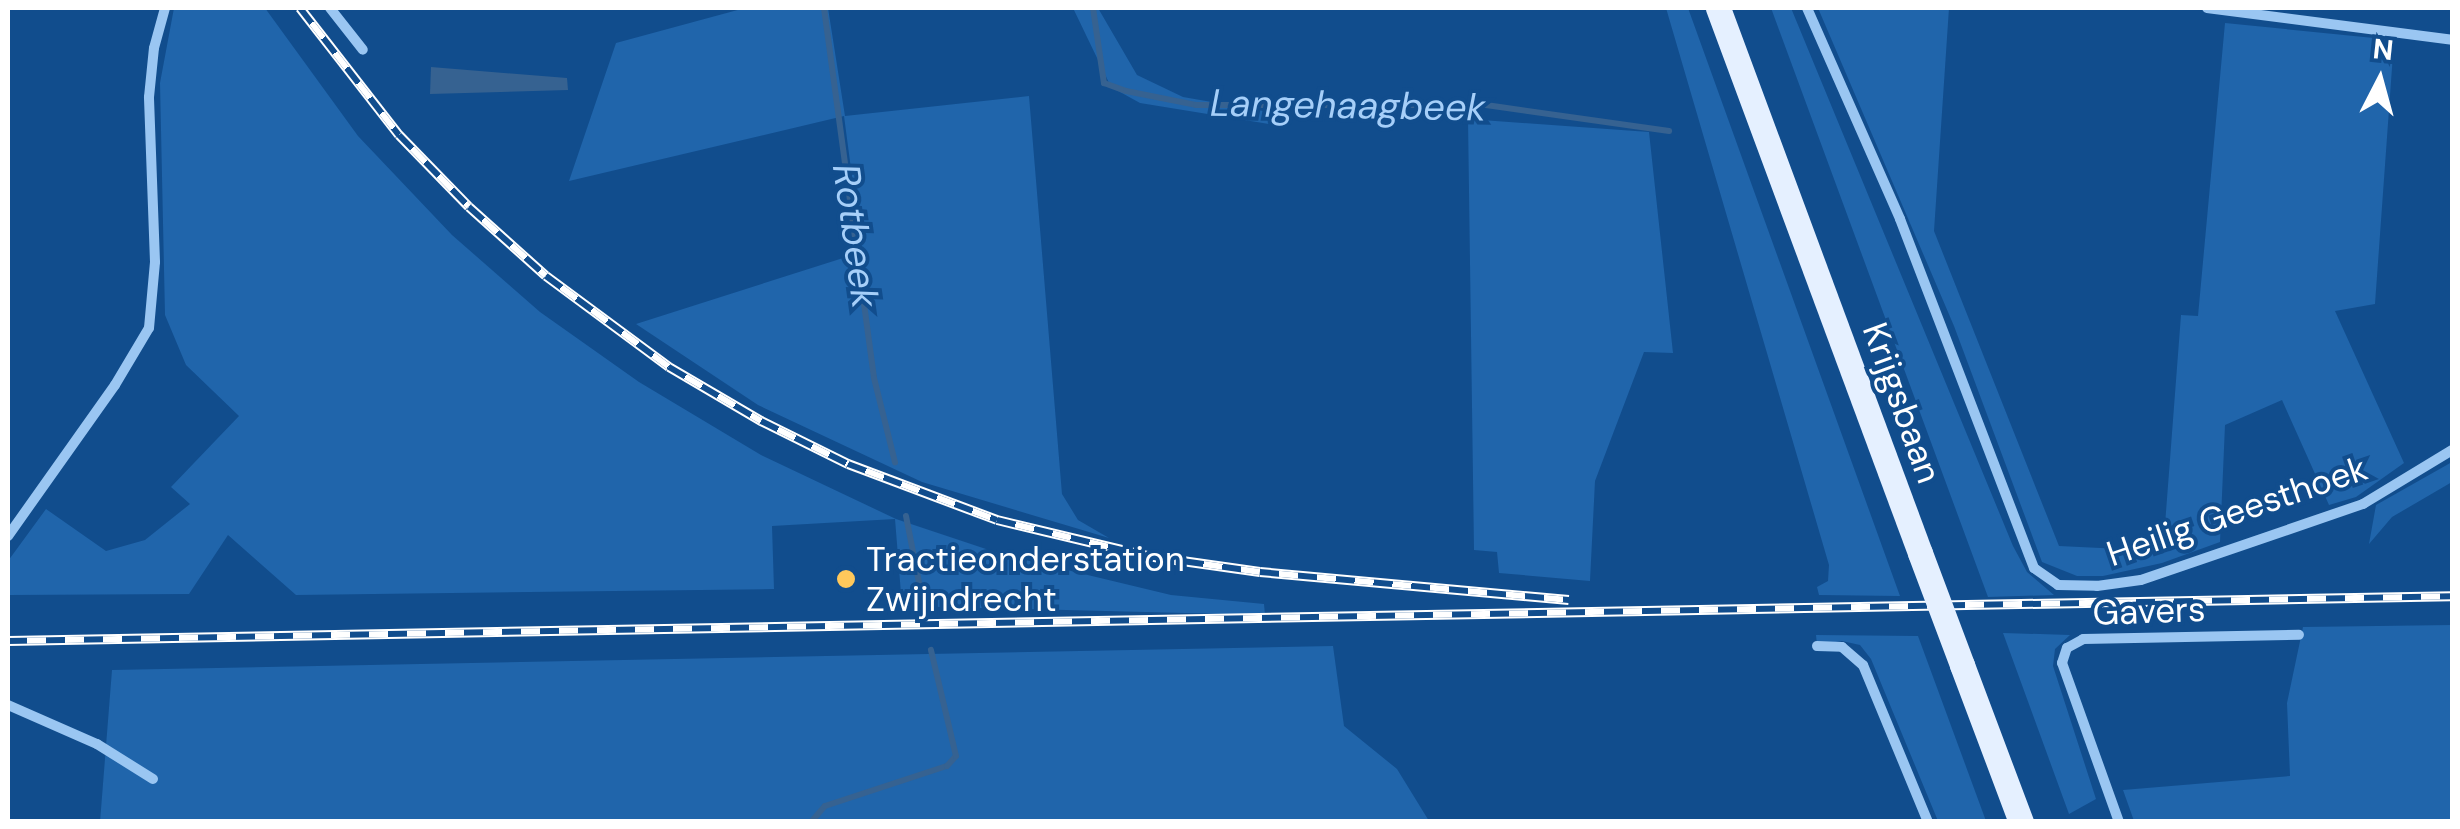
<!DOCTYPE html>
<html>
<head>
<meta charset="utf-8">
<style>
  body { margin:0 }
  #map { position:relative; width:2460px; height:829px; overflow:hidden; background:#114d8d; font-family:"DM Sans",sans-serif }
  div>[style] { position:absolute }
  .green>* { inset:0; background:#2065ab }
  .water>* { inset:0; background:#366291 }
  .stream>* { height:6px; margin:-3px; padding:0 3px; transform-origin:3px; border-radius:3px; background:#366291 }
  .street>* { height:10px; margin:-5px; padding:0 5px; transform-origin:5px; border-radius:5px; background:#9ac6f2 }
  .primary>* { height:25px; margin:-12.5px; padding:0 12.5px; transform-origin:12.5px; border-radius:12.5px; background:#e5f0ff }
  .rail>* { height:10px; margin-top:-5px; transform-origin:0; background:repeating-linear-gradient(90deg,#114d8d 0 19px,#fff 0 38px); box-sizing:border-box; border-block:2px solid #fff }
  .primary-bridge>* { height:25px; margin:-12.5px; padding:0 12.5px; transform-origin:12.5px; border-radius:12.5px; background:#e5f0ff }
  .dots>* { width:28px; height:28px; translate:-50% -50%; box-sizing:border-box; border:5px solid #114d8d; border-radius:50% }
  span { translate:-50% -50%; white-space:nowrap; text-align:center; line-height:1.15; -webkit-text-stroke:8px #114d8d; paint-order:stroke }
  .street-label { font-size:35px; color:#fff }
  .poi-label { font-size:35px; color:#fff }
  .left { translate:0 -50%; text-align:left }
  .water-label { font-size:38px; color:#a6cff9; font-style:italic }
  .frame { position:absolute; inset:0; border:10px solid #fff; pointer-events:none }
  .north { position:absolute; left:2330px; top:30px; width:100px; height:100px; -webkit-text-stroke:8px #114d8d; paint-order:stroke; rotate:6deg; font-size:28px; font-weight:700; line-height:40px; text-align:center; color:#fff }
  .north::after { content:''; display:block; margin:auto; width:35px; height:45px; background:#fff; clip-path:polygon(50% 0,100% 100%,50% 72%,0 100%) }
</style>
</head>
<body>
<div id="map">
  <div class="green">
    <i style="clip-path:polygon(174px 8px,265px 8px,358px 136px,452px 235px,540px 312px,639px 382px,761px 455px,896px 519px,1004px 555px,1171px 595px,1264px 604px,1265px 615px,902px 606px,895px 519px,772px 526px,774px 589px,296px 595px,228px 535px,189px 594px,8px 595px,8px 561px,46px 509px,106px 551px,145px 540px,190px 504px,171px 487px,239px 416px,186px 365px,165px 315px,160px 83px)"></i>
    <i style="clip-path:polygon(745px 8px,828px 8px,845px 116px,1029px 96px,1062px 494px,1078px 520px,1109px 538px,922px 482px,758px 405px,636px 324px,862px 252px,844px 116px,569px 181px,616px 43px)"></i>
    <i style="clip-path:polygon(1073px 8px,1098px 8px,1137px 75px,1183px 97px,1286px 115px,1282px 126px,1140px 103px,1111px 87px)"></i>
    <i style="clip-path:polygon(1666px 8px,1688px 8px,1900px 596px,1819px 595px,1817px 587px,1828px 581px,1829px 565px)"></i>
    <i style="clip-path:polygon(1771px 8px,1791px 8px,2013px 546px,2027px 572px,2054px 595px,1988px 597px)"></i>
    <i style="clip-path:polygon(1818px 8px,1949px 8px,1934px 231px,2059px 546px,2163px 551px,2181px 315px,2198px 316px,2225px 23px,2394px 40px,2375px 304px,2335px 311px,2404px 463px,2356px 497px,2329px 505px,2282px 400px,2225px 425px,2220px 542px,2162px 563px,2103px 576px,2077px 576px,2042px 562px,1954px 326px)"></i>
    <i style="clip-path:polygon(1468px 119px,1649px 132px,1673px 353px,1644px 352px,1595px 481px,1590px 581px,1499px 573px,1497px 552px,1474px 550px)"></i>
    <i style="clip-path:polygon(2452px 462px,2452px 482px,2392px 517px,2369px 544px,2376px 505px)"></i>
    <i style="clip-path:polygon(2452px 625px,2452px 821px,2134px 821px,2123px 790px,2290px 776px,2287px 703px,2303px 627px)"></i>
    <i style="clip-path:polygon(2003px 633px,2070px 635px,2055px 649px,2053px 666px,2096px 799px,2069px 814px)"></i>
    <i style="clip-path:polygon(1816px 635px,1918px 636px,1986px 821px,1938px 821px,1871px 659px,1860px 645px,1842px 641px,1817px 645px)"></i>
    <i style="clip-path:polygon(1333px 646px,1344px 726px,1397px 769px,1429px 821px,100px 822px,112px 670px)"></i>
  </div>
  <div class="water">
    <i style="clip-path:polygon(431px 67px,567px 78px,568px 90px,430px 94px)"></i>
  </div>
  <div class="stream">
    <i style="left:824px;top:8px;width:373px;rotate:82.3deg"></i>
    <i style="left:874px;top:378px;width:87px;rotate:76deg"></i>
    <i style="left:1093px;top:8px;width:76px;rotate:81.7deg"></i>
    <i style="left:1104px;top:83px;width:23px;rotate:20deg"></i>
    <i style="left:1126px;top:91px;width:71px;rotate:11.3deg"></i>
    <i style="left:1196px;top:105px;width:290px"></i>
    <i style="left:1486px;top:105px;width:185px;rotate:8.1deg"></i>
    <i style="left:906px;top:516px;width:89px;rotate:78.9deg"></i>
    <i style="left:811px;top:822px;width:21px;rotate:-49deg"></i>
    <i style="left:825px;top:806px;width:128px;rotate:-18.2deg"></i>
    <i style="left:947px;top:766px;width:13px;rotate:-48deg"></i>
    <i style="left:956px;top:756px;width:109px;rotate:-103.3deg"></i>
  </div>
  <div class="street">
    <i style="left:330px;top:8px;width:53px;rotate:51.8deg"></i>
    <i style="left:1807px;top:8px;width:231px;rotate:66.2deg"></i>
    <i style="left:1900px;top:219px;width:374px;rotate:69deg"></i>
    <i style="left:2034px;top:568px;width:29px;rotate:35deg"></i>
    <i style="left:2058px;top:585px;width:39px;rotate:1deg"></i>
    <i style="left:2097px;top:586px;width:44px;rotate:-7.8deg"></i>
    <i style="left:2141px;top:580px;width:235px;rotate:-18.9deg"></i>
    <i style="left:2363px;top:504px;width:104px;rotate:-31.2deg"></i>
    <i style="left:2207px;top:8px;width:247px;rotate:7.4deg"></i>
    <i style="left:8px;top:536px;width:185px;rotate:-54.7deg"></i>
    <i style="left:115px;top:385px;width:66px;rotate:-59.2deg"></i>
    <i style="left:149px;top:328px;width:66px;rotate:-84.8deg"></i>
    <i style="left:155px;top:262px;width:165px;rotate:-92.1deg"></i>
    <i style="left:149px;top:97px;width:49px;rotate:-84.2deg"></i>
    <i style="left:154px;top:48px;width:41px;rotate:-74.6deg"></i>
    <i style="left:1817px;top:646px;width:25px;rotate:2deg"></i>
    <i style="left:1842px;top:647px;width:28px;rotate:41deg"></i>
    <i style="left:1863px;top:665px;width:170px;rotate:67.5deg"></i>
    <i style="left:8px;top:705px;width:97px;rotate:23.7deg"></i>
    <i style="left:97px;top:744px;width:66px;rotate:32deg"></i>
    <i style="left:2119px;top:822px;width:169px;rotate:-109.7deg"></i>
    <i style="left:2062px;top:663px;width:16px;rotate:-72deg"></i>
    <i style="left:2067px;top:648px;width:18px;rotate:-29deg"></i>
    <i style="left:2083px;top:639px;width:216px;rotate:-1.1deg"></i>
  </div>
  <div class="primary">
    <i style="left:1718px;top:8px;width:581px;rotate:69.66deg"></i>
    <i style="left:1962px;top:665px;width:168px;rotate:69.4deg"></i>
  </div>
  <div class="rail">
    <i style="left:300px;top:8px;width:161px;rotate:52.1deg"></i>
    <i style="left:399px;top:135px;width:100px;rotate:45.8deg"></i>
    <i style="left:469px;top:207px;width:103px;rotate:41.9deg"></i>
    <i style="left:546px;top:276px;width:153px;rotate:36.5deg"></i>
    <i style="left:669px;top:367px;width:107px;rotate:30.4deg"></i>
    <i style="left:761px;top:421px;width:97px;rotate:26.3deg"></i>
    <i style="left:848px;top:464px;width:159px;rotate:20.6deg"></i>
    <i style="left:997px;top:520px;width:154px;rotate:13.5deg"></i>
    <i style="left:1147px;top:556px;width:114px;rotate:8.1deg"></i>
    <i style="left:1260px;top:572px;width:310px;rotate:5.2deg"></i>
    <i style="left:8px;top:641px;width:2444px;rotate:-1.05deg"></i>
  </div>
  <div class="primary-bridge">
    <i style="left:1920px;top:553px;width:120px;rotate:69.4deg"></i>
  </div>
  <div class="dots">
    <i style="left:846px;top:579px;background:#ffc85b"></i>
  </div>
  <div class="street-label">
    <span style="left:1902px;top:403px;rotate:70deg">Krijgsbaan</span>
    <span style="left:2237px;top:511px;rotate:-19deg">Heilig Geesthoek</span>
    <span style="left:2149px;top:611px;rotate:-2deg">Gavers</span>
  </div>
  <div class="poi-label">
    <span class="left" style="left:866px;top:579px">Tractieonderstation<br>Zwijndrecht</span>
  </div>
  <div class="water-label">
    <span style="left:1348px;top:106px;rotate:1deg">Langehaagbeek</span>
    <span style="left:855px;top:236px;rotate:82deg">Rotbeek</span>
  </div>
  <div class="frame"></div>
  <div class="north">N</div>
</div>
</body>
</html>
